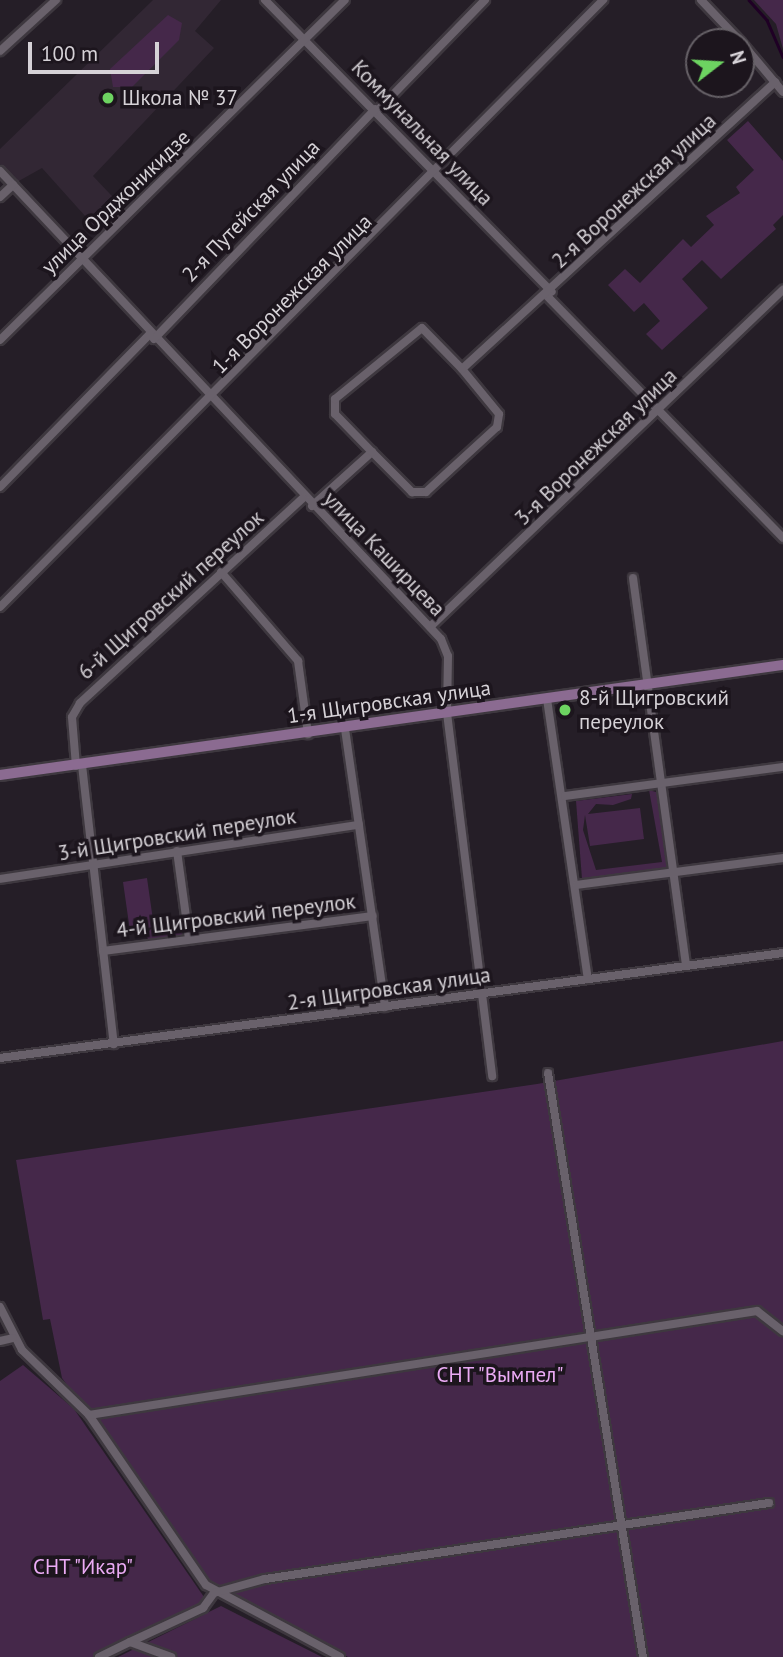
<!DOCTYPE html>
<html>
<head>
<meta charset="utf-8">
<style>
  body { margin:0 }
  #map { position:relative; width:783px; height:1657px; overflow:hidden; background:#251e27; font-family:"PT Sans",sans-serif }
  div>[style] { position:absolute }
  .built>* { inset:0; background:#322734 }
  .green>* { inset:0; background:#45284a }
  .stream>* { height:2.5px; margin:-1.25px; padding:0 1.25px; transform-origin:1.25px; border-radius:1.25px; background:#1f0025 }
  .roads { filter:drop-shadow(2px 0 #3e383f) drop-shadow(-2px 0 #3e383f) drop-shadow(0 2px #3e383f) drop-shadow(0 -2px #3e383f) }
  .street>* { height:8px; margin:-4px; padding:0 4px; transform-origin:4px; border-radius:4px; background:#69616b }
  .secondary>* { height:10px; margin:-5px; padding:0 5px; transform-origin:5px; border-radius:5px; background:#8b6b91 }
  .dots>* { width:19px; height:19px; translate:-50% -50%; box-sizing:border-box; border:4px solid #1c151d; border-radius:50% }
  span { translate:-50% -50%; white-space:nowrap; text-align:center; line-height:1.15; -webkit-text-stroke:7px #1c151d; paint-order:stroke }
  .poi-label { font-size:21px; color:#d6d2d7 }
  .left { translate:0 -50%; text-align:left }
  .street-label { font-size:21px; color:#d6d2d7 }
  .park-label { font-size:21px; color:#ebabf5 }
  .north { position:absolute; left:685px; top:28px; width:70px; height:70px; box-sizing:border-box; background:#1c151d; border:2px solid #666167; border-radius:50%; rotate:73deg; font-size:19px; font-weight:700; line-height:28px; text-align:center; color:#d6d2d7 }
  .north::after { content:''; display:block; margin:auto; width:24px; height:32px; background:#6dd361; clip-path:polygon(50% 0,100% 100%,50% 72%,0 100%) }
  .scale { position:absolute; left:28px; top:42px; width:131px; height:32px; box-sizing:border-box; border:4px solid #d6d2d7; border-top:0; padding-left:9px; font-size:21px; line-height:24px; white-space:nowrap; color:#d6d2d7; -webkit-text-stroke:5px #1c151d; paint-order:stroke }
</style>
</head>
<body>
<div id="map">
  <div class="built">
    <i style="clip-path:polygon(153px 0,221px 0,195px 31px,214px 48px,93px 176px,128px 213px,103px 236px,42px 168px,17px 182px,0 164px,0 149px)"></i>
  </div>
  <div class="green">
    <i style="clip-path:polygon(754px 0,783px 0,783px 49px,776px 24px)"></i>
    <i style="clip-path:polygon(168px 15px,182px 23px,179px 40px,132px 87px,113px 87px,110px 69px)"></i>
    <i style="clip-path:polygon(748px 121px,783px 161px,783px 215px,773px 225px,776px 229px,721px 279px,702px 260px,682px 279px,708px 308px,662px 350px,646px 334px,660px 321px,644px 303px,634px 312px,608px 285px,625px 269px,640px 283px,683px 239px,691px 247px,714px 225px,706px 216px,740px 193px,736px 187px,754px 170px,727px 140px)"></i>
    <i style="clip-path:polygon(649px 790px,659px 793px,669px 867px,665px 872px,582px 879px,576px 801px,632px 794px,631px 799px,613px 805px,596px 804px,588px 814px,640px 808px,644px 839px,590px 846px,585px 815px,583px 830px,596px 870px,662px 862px)"></i>
    <i style="clip-path:polygon(147px 878px,154px 927px,185px 918px,182px 938px,149px 942px,146px 934px,153px 927px,130px 931px,123px 882px)"></i>
    <i style="clip-path:polygon(783px 1041px,783px 1657px,348px 1657px,214px 1587px,62px 1378px,50px 1319px,43px 1320px,16px 1160px,537px 1084px)"></i>
    <i style="clip-path:polygon(23px 1365px,74px 1409px,204px 1597px,204px 1603px,94px 1657px,0 1657px,0 1381px)"></i>
    <i style="clip-path:polygon(221px 1606px,322px 1657px,118px 1657px)"></i>
  </div>
  <div class="stream">
    <i style="left:749px;top:0;width:27px;rotate:48deg"></i>
    <i style="left:767px;top:20px;width:40px;rotate:66.6deg"></i>
  </div>
  <div class="roads">
    <div class="street">
      <i style="left:265px;top:0;width:409px;rotate:45.5deg"></i>
      <i style="left:701px;top:0;width:58px;rotate:46.4deg"></i>
      <i style="left:741px;top:42px;width:65px;rotate:50deg"></i>
      <i style="left:0;top:51px;width:76px;rotate:-42.3deg"></i>
      <i style="left:377px;top:111px;width:155px;rotate:-45.8deg"></i>
      <i style="left:0;top:171px;width:643px;rotate:46.7deg"></i>
      <i style="left:441px;top:639px;width:18px;rotate:68deg"></i>
      <i style="left:448px;top:656px;width:57px;rotate:91deg"></i>
      <i style="left:447px;top:713px;width:366px;rotate:82.9deg"></i>
      <i style="left:0;top:197px;width:18px;rotate:-43deg"></i>
      <i style="left:547px;top:296px;width:338px;rotate:45.7deg"></i>
      <i style="left:154px;top:339px;width:319px;rotate:-46.1deg"></i>
      <i style="left:0;top:340px;width:484px;rotate:-44.6deg"></i>
      <i style="left:372px;top:452px;width:57px;rotate:45deg"></i>
      <i style="left:412px;top:492px;width:14px"></i>
      <i style="left:426px;top:492px;width:96px;rotate:-42.5deg"></i>
      <i style="left:497px;top:427px;width:13px;rotate:-81deg"></i>
      <i style="left:499px;top:414px;width:58px;rotate:-129.4deg"></i>
      <i style="left:462px;top:369px;width:425px;rotate:-42.5deg"></i>
      <i style="left:0;top:487px;width:214px;rotate:-45.6deg"></i>
      <i style="left:312px;top:506px;width:81px;rotate:-42deg"></i>
      <i style="left:372px;top:452px;width:53px;rotate:-134.2deg"></i>
      <i style="left:335px;top:414px;width:15px;rotate:-90deg"></i>
      <i style="left:335px;top:399px;width:112px;rotate:-39.2deg"></i>
      <i style="left:422px;top:328px;width:57px;rotate:45.7deg"></i>
      <i style="left:221px;top:572px;width:118px;rotate:49.1deg"></i>
      <i style="left:298px;top:661px;width:74px;rotate:82.2deg"></i>
      <i style="left:633px;top:578px;width:391px;rotate:82.2deg"></i>
      <i style="left:0;top:607px;width:856px;rotate:-45.19deg"></i>
      <i style="left:431px;top:626px;width:487px;rotate:-43.7deg"></i>
      <i style="left:547px;top:699px;width:283px;rotate:81.7deg"></i>
      <i style="left:345px;top:729px;width:281px;rotate:81.8deg"></i>
      <i style="left:82px;top:765px;width:281px;rotate:83.5deg"></i>
      <i style="left:76px;top:766px;width:49px;rotate:-94.7deg"></i>
      <i style="left:72px;top:717px;width:16px;rotate:-60deg"></i>
      <i style="left:80px;top:703px;width:303px;rotate:-42.6deg"></i>
      <i style="left:565px;top:796px;width:220px;rotate:-7.6deg"></i>
      <i style="left:177px;top:851px;width:89px;rotate:82.2deg"></i>
      <i style="left:0;top:879px;width:363px;rotate:-8.6deg"></i>
      <i style="left:576px;top:885px;width:209px;rotate:-7.4deg"></i>
      <i style="left:103px;top:951px;width:272px;rotate:-7.4deg"></i>
      <i style="left:0;top:1058px;width:790px;rotate:-7.64deg"></i>
      <i style="left:548px;top:1073px;width:592px;rotate:80.76deg"></i>
      <i style="left:0;top:1307px;width:48px;rotate:62.9deg"></i>
      <i style="left:22px;top:1350px;width:93px;rotate:44.1deg"></i>
      <i style="left:89px;top:1415px;width:206px;rotate:55.5deg"></i>
      <i style="left:206px;top:1585px;width:152px;rotate:28.2deg"></i>
      <i style="left:0;top:1341px;width:13px;rotate:-13deg"></i>
      <i style="left:89px;top:1415px;width:676px;rotate:-8.85deg"></i>
      <i style="left:757px;top:1311px;width:33px;rotate:38deg"></i>
      <i style="left:130px;top:1642px;width:81px;rotate:-25deg"></i>
      <i style="left:203px;top:1608px;width:19px;rotate:-54deg"></i>
      <i style="left:214px;top:1593px;width:53px;rotate:-15.4deg"></i>
      <i style="left:265px;top:1579px;width:510px;rotate:-8.58deg"></i>
      <i style="left:99px;top:1657px;width:34px;rotate:-26deg"></i>
      <i style="left:130px;top:1642px;width:44px;rotate:20.1deg"></i>
    </div>
    <div class="secondary">
      <i style="left:0;top:775px;width:791px;rotate:-8deg"></i>
    </div>
  </div>
  <div class="dots">
    <i style="left:108px;top:98px;background:#6dd361"></i>
    <i style="left:565px;top:710px;background:#6dd361"></i>
  </div>
  <div class="poi-label">
    <span class="left" style="left:122px;top:98px">Школа № 37</span>
    <span class="left" style="left:579px;top:710px">8-й Щигровский<br>переулок</span>
  </div>
  <div class="street-label">
    <span style="left:422px;top:133px;rotate:46deg">Коммунальная улица</span>
    <span style="left:634px;top:191px;rotate:-43deg">2-я Воронежская улица</span>
    <span style="left:116px;top:202px;rotate:-44deg">улица Орджоникидзе</span>
    <span style="left:251px;top:211px;rotate:-46deg">2-я Путейская улица</span>
    <span style="left:292px;top:294px;rotate:-45deg">1-я Воронежская улица</span>
    <span style="left:596px;top:447px;rotate:-44deg">3-я Воронежская улица</span>
    <span style="left:384px;top:554px;rotate:46deg">улица Каширцева</span>
    <span style="left:171px;top:595px;rotate:-42deg">6-й Щигровский переулок</span>
    <span style="left:389px;top:702px;rotate:-8deg">1-я Щигровская улица</span>
    <span style="left:177px;top:835px;rotate:-9deg">3-й Щигровский переулок</span>
    <span style="left:236px;top:916px;rotate:-7deg">4-й Щигровский переулок</span>
    <span style="left:389px;top:989px;rotate:-8deg">2-я Щигровская улица</span>
  </div>
  <div class="park-label">
    <span style="left:500px;top:1375px">СНТ "Вымпел"</span>
    <span style="left:83px;top:1567px">СНТ "Икар"</span>
  </div>
  <div class="north">N</div>
  <div class="scale">100 m</div>
</div>
</body>
</html>
